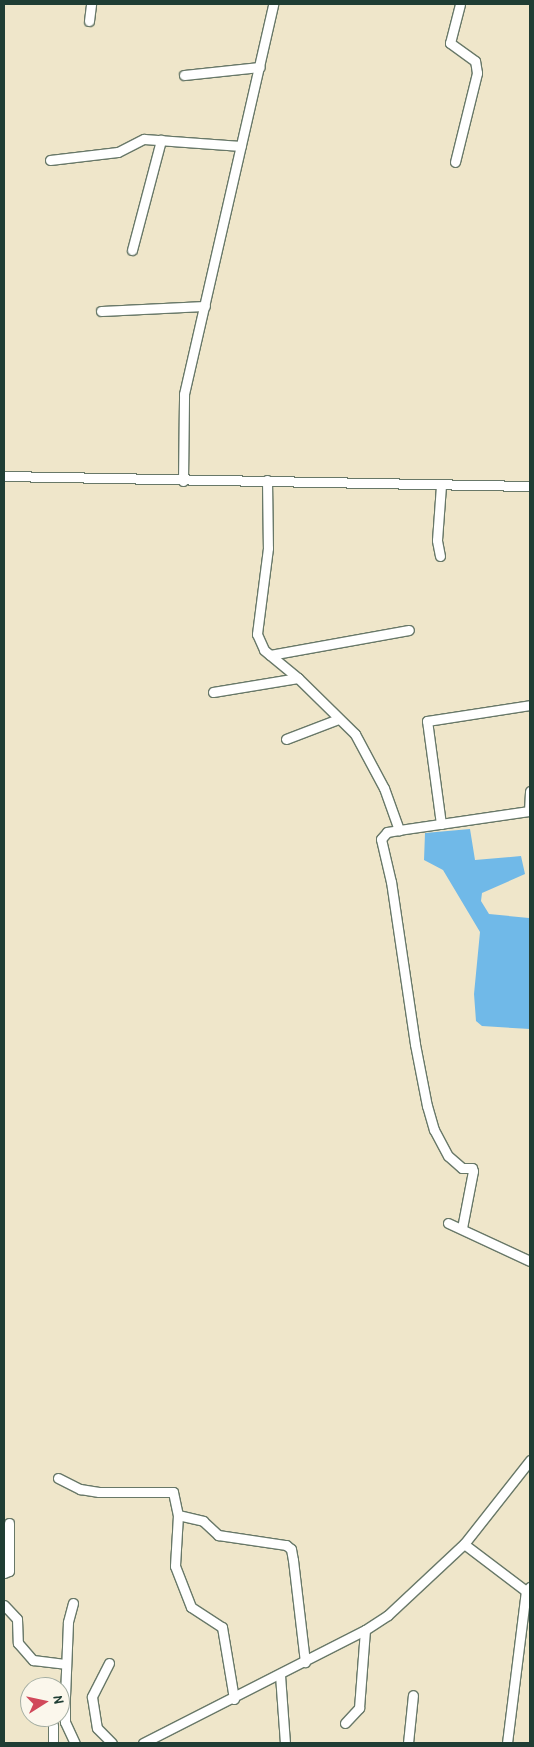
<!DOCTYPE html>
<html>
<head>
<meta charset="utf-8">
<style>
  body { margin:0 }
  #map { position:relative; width:534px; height:1747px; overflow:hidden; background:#efe6ca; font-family:"Patrick Hand",sans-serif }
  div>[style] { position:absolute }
  .water>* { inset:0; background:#70b9e8 }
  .roads { filter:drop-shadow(1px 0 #687868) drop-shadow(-1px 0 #687868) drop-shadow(0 1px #687868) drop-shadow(0 -1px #687868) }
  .minor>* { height:9px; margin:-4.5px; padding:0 4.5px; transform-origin:4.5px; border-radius:4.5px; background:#fff }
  span { translate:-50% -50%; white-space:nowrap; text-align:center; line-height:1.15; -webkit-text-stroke:5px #fbf7ec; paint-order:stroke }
  .frame { position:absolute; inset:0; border:5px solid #1f3d34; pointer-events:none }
  .north { position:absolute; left:20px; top:1677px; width:50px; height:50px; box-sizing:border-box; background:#fbf7ec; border:1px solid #a3ada2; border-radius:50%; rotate:80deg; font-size:14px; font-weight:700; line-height:20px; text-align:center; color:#1f3d34 }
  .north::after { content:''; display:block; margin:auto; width:18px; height:22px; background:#d1495b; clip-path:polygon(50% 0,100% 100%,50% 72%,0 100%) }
</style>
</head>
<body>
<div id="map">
  <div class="water">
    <i style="clip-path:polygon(470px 829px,475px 860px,521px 856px,525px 874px,482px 893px,481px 901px,489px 914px,529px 918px,530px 915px,530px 1029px,482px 1026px,476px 1021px,474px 994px,480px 932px,443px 870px,424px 860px,425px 833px)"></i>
  </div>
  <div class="roads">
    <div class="minor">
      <i style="left:89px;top:21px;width:17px;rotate:-83deg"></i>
      <i style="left:184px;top:75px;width:76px;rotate:-6deg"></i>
      <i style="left:50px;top:160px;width:68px;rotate:-6.7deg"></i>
      <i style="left:118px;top:152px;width:29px;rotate:-27deg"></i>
      <i style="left:144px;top:139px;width:97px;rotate:4.1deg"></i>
      <i style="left:455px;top:162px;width:92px;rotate:-76.1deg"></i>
      <i style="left:477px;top:73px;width:12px;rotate:-99deg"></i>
      <i style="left:475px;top:61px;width:31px;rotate:-144deg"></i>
      <i style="left:450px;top:43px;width:40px;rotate:-75.6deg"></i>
      <i style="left:132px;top:250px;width:114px;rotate:-75.2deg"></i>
      <i style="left:101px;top:311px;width:104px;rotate:-2.8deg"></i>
      <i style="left:4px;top:476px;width:526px;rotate:1.09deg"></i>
      <i style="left:267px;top:480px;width:68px;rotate:89.2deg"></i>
      <i style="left:268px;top:548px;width:87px;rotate:97.3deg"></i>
      <i style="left:257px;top:634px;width:17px;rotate:66deg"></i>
      <i style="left:264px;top:650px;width:44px;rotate:39.5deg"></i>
      <i style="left:298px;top:678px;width:80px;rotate:44.5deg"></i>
      <i style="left:355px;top:734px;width:61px;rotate:61.8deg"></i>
      <i style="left:384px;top:788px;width:45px;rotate:70.3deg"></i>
      <i style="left:183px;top:481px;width:87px;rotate:-89.3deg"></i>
      <i style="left:184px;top:394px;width:400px;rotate:-77.1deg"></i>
      <i style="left:440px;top:556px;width:16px;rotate:-101deg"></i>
      <i style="left:437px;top:540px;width:55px;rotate:-85.8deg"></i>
      <i style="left:270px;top:655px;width:141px;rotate:-10.2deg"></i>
      <i style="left:213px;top:692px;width:86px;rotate:-9.4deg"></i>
      <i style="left:286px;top:739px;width:56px;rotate:-21deg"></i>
      <i style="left:529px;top:811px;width:20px;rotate:-87deg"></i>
      <i style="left:441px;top:824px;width:104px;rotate:-97.7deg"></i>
      <i style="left:427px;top:721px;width:104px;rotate:-8.8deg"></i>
      <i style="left:448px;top:1223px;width:90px;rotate:24.9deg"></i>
      <i style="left:462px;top:1228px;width:58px;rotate:-79.1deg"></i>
      <i style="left:473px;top:1171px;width:3px;rotate:-108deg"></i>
      <i style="left:472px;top:1168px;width:10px;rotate:180deg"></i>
      <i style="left:462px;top:1168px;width:18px;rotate:-139deg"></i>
      <i style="left:448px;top:1156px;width:30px;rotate:-118deg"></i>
      <i style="left:434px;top:1130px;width:25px;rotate:-106deg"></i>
      <i style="left:427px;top:1106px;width:63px;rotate:-101deg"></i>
      <i style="left:415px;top:1044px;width:164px;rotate:-98.4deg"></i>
      <i style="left:391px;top:882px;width:44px;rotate:-103.1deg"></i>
      <i style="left:381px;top:839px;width:9px;rotate:-49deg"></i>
      <i style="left:387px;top:832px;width:12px;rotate:-9deg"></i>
      <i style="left:399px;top:830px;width:132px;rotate:-8.3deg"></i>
      <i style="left:58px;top:1478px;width:25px;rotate:27deg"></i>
      <i style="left:80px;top:1489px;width:19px;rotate:9deg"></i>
      <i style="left:99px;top:1492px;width:74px"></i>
      <i style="left:173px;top:1492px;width:24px;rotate:78deg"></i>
      <i style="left:178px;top:1515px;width:26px;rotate:13deg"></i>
      <i style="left:203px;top:1521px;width:21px;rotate:43deg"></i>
      <i style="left:218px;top:1535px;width:69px;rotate:8.4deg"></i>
      <i style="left:286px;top:1545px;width:6px;rotate:39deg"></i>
      <i style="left:291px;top:1549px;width:11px;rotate:80deg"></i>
      <i style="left:293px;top:1560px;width:103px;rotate:83.3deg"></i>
      <i style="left:178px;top:1515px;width:51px;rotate:93.4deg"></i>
      <i style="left:175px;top:1566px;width:44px;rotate:68.7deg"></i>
      <i style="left:191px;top:1607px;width:37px;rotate:33deg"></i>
      <i style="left:222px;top:1627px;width:73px;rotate:80.5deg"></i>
      <i style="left:464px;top:1544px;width:78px;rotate:37.2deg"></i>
      <i style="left:4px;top:1573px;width:5px;rotate:-22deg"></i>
      <i style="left:9px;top:1571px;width:48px;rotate:-90deg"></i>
      <i style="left:73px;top:1603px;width:20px;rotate:105deg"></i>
      <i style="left:68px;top:1622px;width:75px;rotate:92.3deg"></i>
      <i style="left:65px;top:1697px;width:25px;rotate:90deg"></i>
      <i style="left:65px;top:1722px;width:23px;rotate:65deg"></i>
      <i style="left:4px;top:1605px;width:19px;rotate:47deg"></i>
      <i style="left:17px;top:1619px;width:24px;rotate:88deg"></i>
      <i style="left:18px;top:1643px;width:23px;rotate:49deg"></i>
      <i style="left:33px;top:1660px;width:32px;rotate:7deg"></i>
      <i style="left:109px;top:1663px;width:38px;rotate:117deg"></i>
      <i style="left:92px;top:1697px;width:31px;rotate:81deg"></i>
      <i style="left:97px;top:1728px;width:21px;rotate:45deg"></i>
      <i style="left:280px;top:1675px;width:68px;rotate:85.8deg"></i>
      <i style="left:345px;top:1723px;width:21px;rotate:-47deg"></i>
      <i style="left:359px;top:1708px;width:78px;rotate:-85.6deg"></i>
      <i style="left:53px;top:1725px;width:18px;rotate:90deg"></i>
      <i style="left:143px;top:1743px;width:249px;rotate:-27deg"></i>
      <i style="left:365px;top:1630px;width:27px;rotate:-33deg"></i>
      <i style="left:388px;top:1615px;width:104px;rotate:-43.1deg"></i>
      <i style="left:464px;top:1544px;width:107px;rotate:-51.8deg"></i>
      <i style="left:408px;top:1743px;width:48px;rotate:-84.1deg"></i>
      <i style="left:507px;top:1743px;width:153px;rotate:-82.9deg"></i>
      <i style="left:526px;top:1591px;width:6px;rotate:-45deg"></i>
    </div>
  </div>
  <div class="frame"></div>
  <div class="north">N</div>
</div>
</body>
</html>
